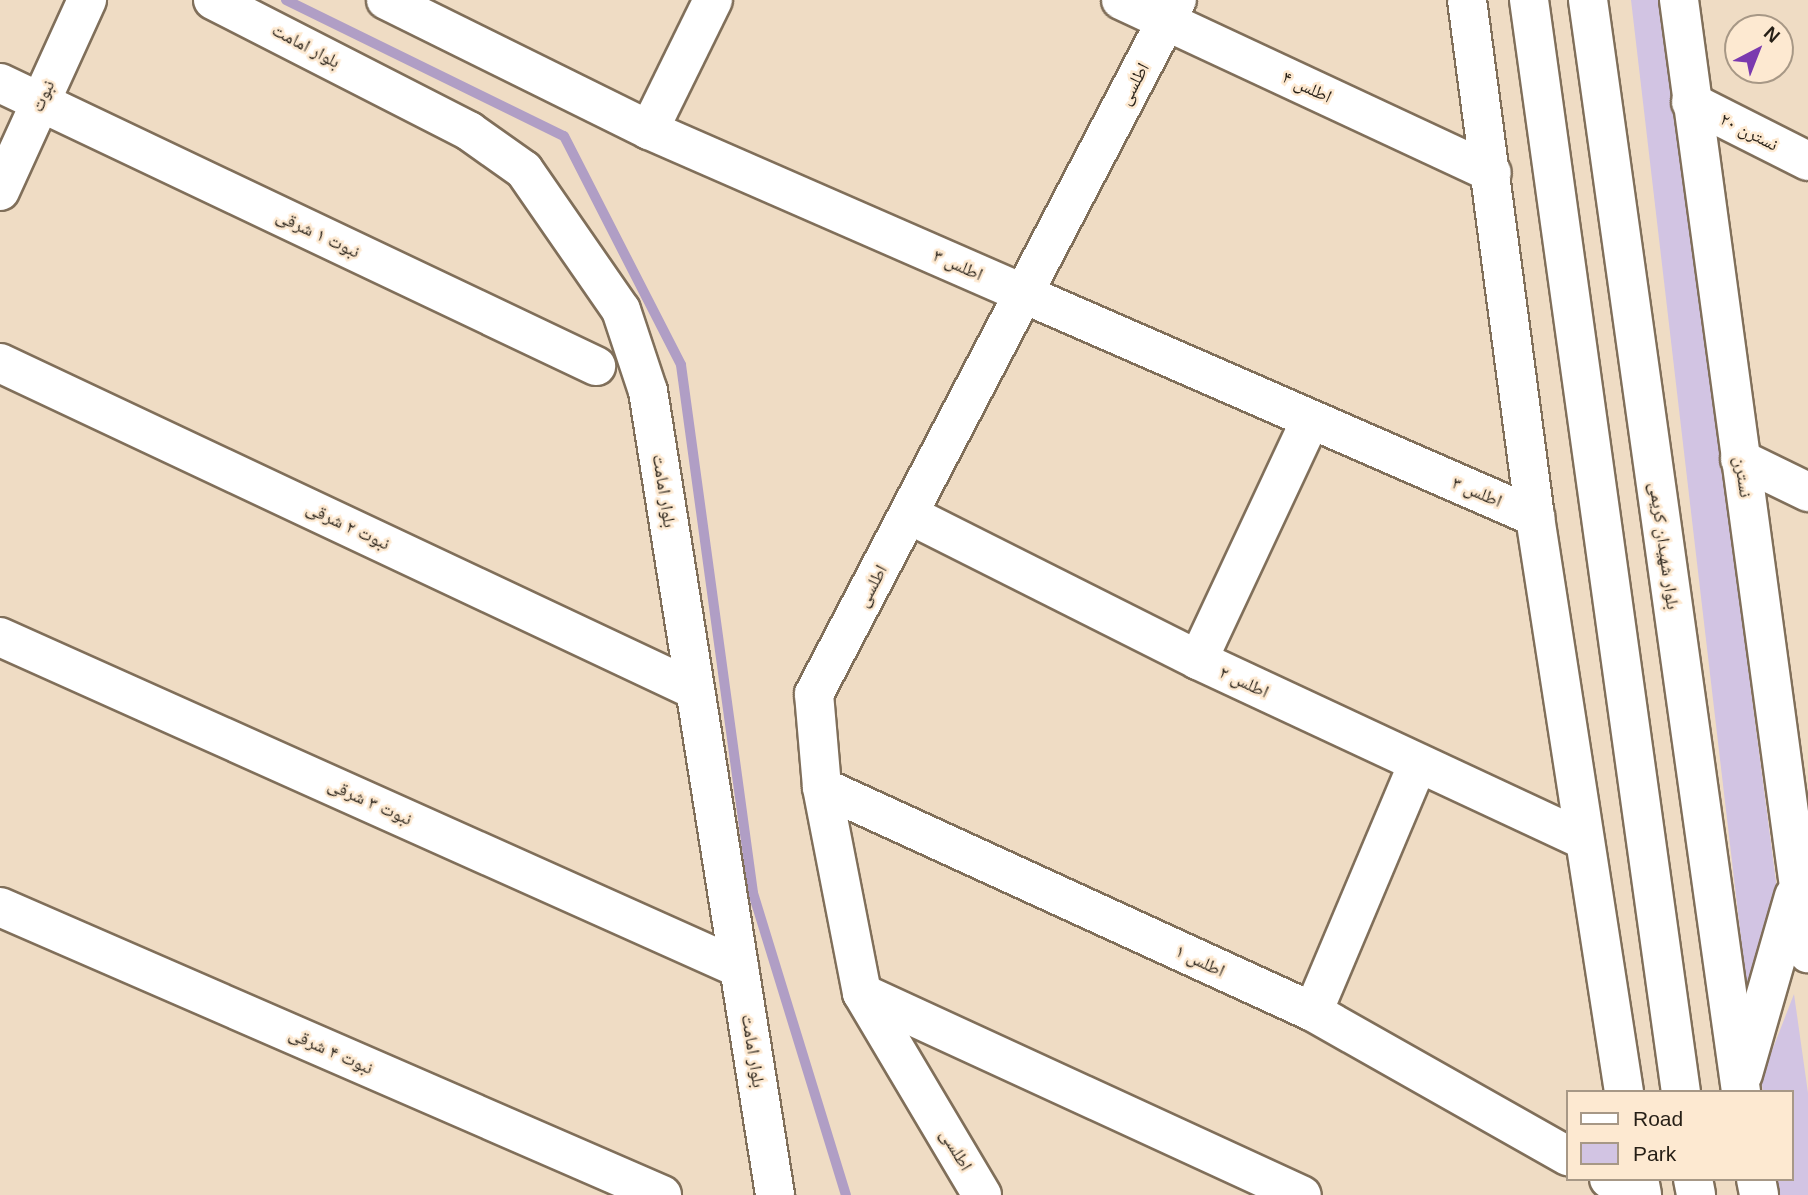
<!DOCTYPE html>
<html>
<head>
<meta charset="utf-8">
<style>
  body { margin:0 }
  #map { position:relative; width:1808px; height:1195px; overflow:hidden; background:#efdcc4; font-family:Helvetica,"Noto Naskh Arabic",sans-serif }
  div>[style] { position:absolute }
  .green>* { inset:0; background:#d2c4e3 }
  .stream>* { height:10px; margin:-5px; padding:0 5px; transform-origin:5px; border-radius:5px; background:#b09ec5 }
  .roads { filter:drop-shadow(2px 0 #806f5a) drop-shadow(-2px 0 #806f5a) drop-shadow(0 2px #806f5a) drop-shadow(0 -2px #806f5a) }
  .street>* { height:38px; margin:-19px; padding:0 19px; transform-origin:19px; border-radius:19px; background:#fff }
  .secondary>* { height:38px; margin:-19px; padding:0 19px; transform-origin:19px; border-radius:19px; background:#fff }
  span { translate:-50% -50%; white-space:nowrap; text-align:center; line-height:1.15; -webkit-text-stroke:5px #fde9d1; paint-order:stroke }
  .street-label { font-size:18px; color:#261f16 }
  .legend { position:absolute; left:1566px; top:1090px; width:228px; height:91px; box-sizing:border-box; background:#fde9d1; border:2px solid #a79886; margin:0; padding:9px 12px; list-style:none; font-size:21px; color:#261f16 }
  .legend li { display:flex; align-items:center; gap:14px; height:35px }
  .legend b { width:35px; border:2px solid #a79886 }
  .north { position:absolute; left:1724px; top:14px; width:70px; height:70px; box-sizing:border-box; background:#fde9d1; border:2px solid #a79886; border-radius:50%; rotate:42deg; font-size:19px; font-weight:700; line-height:28px; text-align:center; color:#261f16 }
  .north::after { content:''; display:block; margin:auto; width:24px; height:32px; background:#7b3aaf; clip-path:polygon(50% 0,100% 100%,50% 72%,0 100%) }
</style>
</head>
<body>
<div id="map">
  <div class="green">
    <i style="clip-path:polygon(1631px 0,1661px 0,1778px 897px,1748px 998px)"></i>
    <i style="clip-path:polygon(1794px 994px,1808px 1093px,1808px 1195px,1778px 1195px,1776px 1179px,1792px 1179px,1792px 1092px,1763px 1092px,1761px 1079px)"></i>
  </div>
  <div class="stream">
    <i style="left:286px;top:0;width:309px;rotate:26.1deg"></i>
    <i style="left:564px;top:136px;width:257px;rotate:62.9deg"></i>
    <i style="left:681px;top:365px;width:533px;rotate:82.23deg"></i>
    <i style="left:753px;top:893px;width:316px;rotate:72.9deg"></i>
  </div>
  <div class="roads">
    <div class="street">
      <i style="left:1121px;top:0;width:409px;rotate:25deg"></i>
      <i style="left:0;top:83px;width:660px;rotate:25.4deg"></i>
      <i style="left:1691px;top:102px;width:131px;rotate:26.8deg"></i>
      <i style="left:649px;top:130px;width:145px;rotate:-63.8deg"></i>
      <i style="left:1024px;top:294px;width:558px;rotate:23.58deg"></i>
      <i style="left:0;top:363px;width:768px;rotate:25.2deg"></i>
      <i style="left:1740px;top:459px;width:76px;rotate:25.9deg"></i>
      <i style="left:910px;top:515px;width:322px;rotate:26.7deg"></i>
      <i style="left:1198px;top:660px;width:424px;rotate:25deg"></i>
      <i style="left:0;top:637px;width:810px;rotate:24.13deg"></i>
      <i style="left:1198px;top:660px;width:264px;rotate:-64.9deg"></i>
      <i style="left:822px;top:787px;width:540px;rotate:24.62deg"></i>
      <i style="left:1313px;top:1012px;width:293px;rotate:29.5deg"></i>
      <i style="left:0;top:907px;width:722px;rotate:23.51deg"></i>
      <i style="left:862px;top:993px;width:484px;rotate:24.7deg"></i>
      <i style="left:1313px;top:1012px;width:269px;rotate:-67.1deg"></i>
      <i style="left:1609px;top:1179px;width:32px;rotate:30deg"></i>
    </div>
    <div class="secondary">
      <i style="left:213px;top:0;width:288px;rotate:27.1deg"></i>
      <i style="left:469px;top:131px;width:67px;rotate:35.3deg"></i>
      <i style="left:524px;top:170px;width:170px;rotate:55.3deg"></i>
      <i style="left:621px;top:310px;width:85px;rotate:71.6deg"></i>
      <i style="left:648px;top:391px;width:814px;rotate:81.02deg"></i>
      <i style="left:386px;top:0;width:293px;rotate:26.3deg"></i>
      <i style="left:649px;top:130px;width:409px;rotate:23.6deg"></i>
      <i style="left:1467px;top:0;width:521px;rotate:82.51deg"></i>
      <i style="left:1535px;top:517px;width:582px;rotate:81.2deg"></i>
      <i style="left:1529px;top:0;width:1103px;rotate:82.08deg"></i>
      <i style="left:1588px;top:0;width:1103px;rotate:82.02deg"></i>
      <i style="left:1679px;top:0;width:962px;rotate:82.29deg"></i>
      <i style="left:0;top:191px;width:210px;rotate:-65.5deg"></i>
      <i style="left:1743px;top:1074px;width:185px;rotate:-74deg"></i>
      <i style="left:1639px;top:1179px;width:16px;rotate:79deg"></i>
      <i style="left:1693px;top:1179px;width:16px;rotate:79deg"></i>
      <i style="left:1756px;top:1179px;width:16px;rotate:79deg"></i>
      <i style="left:982px;top:1195px;width:235px;rotate:-120.7deg"></i>
      <i style="left:862px;top:993px;width:210px;rotate:-101deg"></i>
      <i style="left:822px;top:787px;width:93px;rotate:-94.9deg"></i>
      <i style="left:814px;top:694px;width:783px;rotate:-62.39deg"></i>
    </div>
  </div>
  <div class="street-label">
    <span style="left:306px;top:46px;rotate:28deg">بلوار امامت</span>
    <span style="left:1134px;top:84px;rotate:-62deg">اطلسی</span>
    <span style="left:1307px;top:87px;rotate:25deg">اطلس ۴</span>
    <span style="left:43px;top:96px;rotate:-66deg">نبوت</span>
    <span style="left:1749px;top:132px;rotate:27deg">نسترن ۲۰</span>
    <span style="left:318px;top:234px;rotate:25deg">نبوت ۱ شرقی</span>
    <span style="left:958px;top:265px;rotate:24deg">اطلس ۳</span>
    <span style="left:1743px;top:477px;rotate:82deg">نسترن</span>
    <span style="left:664px;top:491px;rotate:81deg">بلوار امامت</span>
    <span style="left:1477px;top:492px;rotate:23deg">اطلس ۳</span>
    <span style="left:348px;top:526px;rotate:25deg">نبوت ۲ شرقی</span>
    <span style="left:1664px;top:546px;rotate:82deg">بلوار شهیدان کریمی</span>
    <span style="left:872px;top:586px;rotate:-62deg">اطلسی</span>
    <span style="left:1244px;top:682px;rotate:25deg">اطلس ۲</span>
    <span style="left:370px;top:802px;rotate:24deg">نبوت ۳ شرقی</span>
    <span style="left:1200px;top:961px;rotate:25deg">اطلس ۱</span>
    <span style="left:331px;top:1051px;rotate:24deg">نبوت ۴ شرقی</span>
    <span style="left:753px;top:1051px;rotate:81deg">بلوار امامت</span>
    <span style="left:956px;top:1150px;rotate:59deg">اطلسی</span>
  </div>
  <ul class="legend">
  <li><b style="height:9px;background:#fff"></b>Road</li>
  <li><b style="height:19px;background:#d2c4e3"></b>Park</li>
  </ul>
  <div class="north">N</div>
</div>
</body>
</html>
